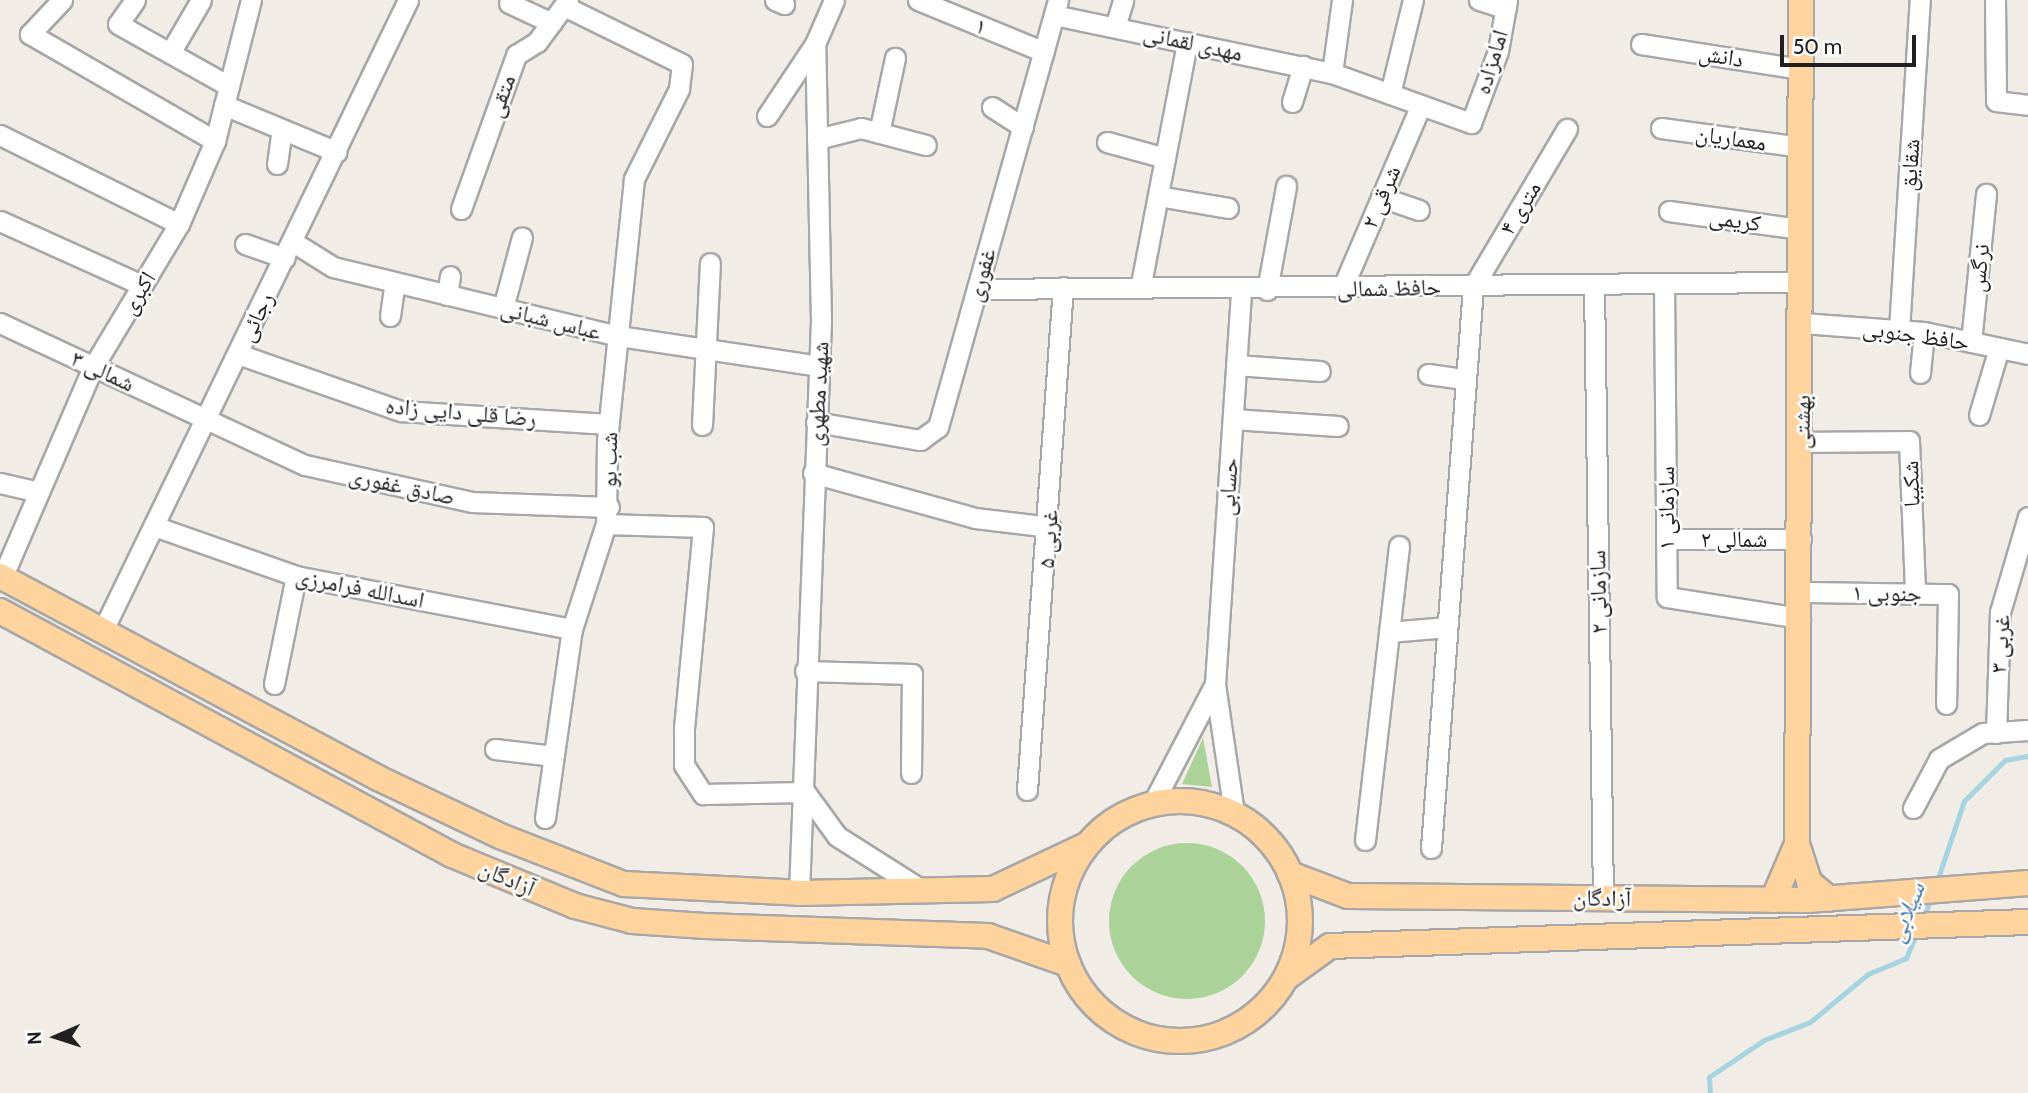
<!DOCTYPE html>
<html>
<head>
<meta charset="utf-8">
<style>
  body { margin:0 }
  #map { position:relative; width:2028px; height:1093px; overflow:hidden; background:#f1ede6; font-family:Cabin,"Noto Naskh Arabic",sans-serif }
  div>[style] { position:absolute }
  .forest>* { inset:0; background:#aad299 }
  .round { border-radius:50% }
  .stream>* { height:5px; margin:-2.5px; padding:0 2.5px; transform-origin:2.5px; border-radius:2.5px; background:#a5d3e0 }
  .roads { filter:drop-shadow(2px 0 #a7a7a7) drop-shadow(-2px 0 #a7a7a7) drop-shadow(0 2px #a7a7a7) drop-shadow(0 -2px #a7a7a7) }
  .minor>* { height:19px; margin:-9.5px; padding:0 9.5px; transform-origin:9.5px; border-radius:9.5px; background:#fff }
  .major>* { height:24px; margin:-12px; padding:0 12px; transform-origin:12px; border-radius:12px; background:#ffd39d }
  .major>.ring { margin:-12px; padding:0; box-sizing:content-box; background:none; border:24px solid #ffd39d; border-radius:50% }
  span { translate:-50% -50%; white-space:nowrap; text-align:center; line-height:1.15; -webkit-text-stroke:5px #fff; paint-order:stroke }
  .street-label { font-size:23px; color:#202020 }
  .water-label { font-size:24px; color:#447aac; font-style:italic }
  .north { position:absolute; left:21px; top:1002px; width:70px; height:70px; -webkit-text-stroke:5px #fff; paint-order:stroke; rotate:267deg; font-size:19px; font-weight:700; line-height:28px; text-align:center; color:#202020 }
  .north::after { content:''; display:block; margin:auto; width:24px; height:32px; background:#202020; clip-path:polygon(50% 0,100% 100%,50% 72%,0 100%) }
  .scale { position:absolute; left:1780px; top:35px; width:136px; height:32px; box-sizing:border-box; border:4px solid #202020; border-top:0; padding-left:9px; font-size:21px; line-height:24px; white-space:nowrap; color:#202020; -webkit-text-stroke:5px #fff; paint-order:stroke }
</style>
</head>
<body>
<div id="map">
  <div class="forest">
    <i style="clip-path:polygon(1203px 738px,1212px 787px,1182px 784px)"></i>
    <i class="round" style="left:1109px;top:843px;width:156px;height:156px"></i>
  </div>
  <div class="stream">
    <i style="left:1936px;top:884px;width:88px;rotate:-71.4deg"></i>
    <i style="left:1964px;top:801px;width:58px;rotate:-45deg"></i>
    <i style="left:2005px;top:760px;width:23px;rotate:-10deg"></i>
    <i style="left:1922px;top:920px;width:26px;rotate:-67deg"></i>
    <i style="left:1710px;top:1093px;width:16px;rotate:-94deg"></i>
    <i style="left:1709px;top:1077px;width:66px;rotate:-33.9deg"></i>
    <i style="left:1764px;top:1040px;width:49px;rotate:-21.4deg"></i>
    <i style="left:1810px;top:1022px;width:75px;rotate:-39.6deg"></i>
    <i style="left:1868px;top:974px;width:41px;rotate:-22.8deg"></i>
    <i style="left:1906px;top:958px;width:28px;rotate:-67deg"></i>
  </div>
  <div class="roads">
    <div class="minor">
      <i style="left:62px;top:0;width:47px;rotate:133.3deg"></i>
      <i style="left:30px;top:34px;width:214px;rotate:30deg"></i>
      <i style="left:135px;top:0;width:29px;rotate:125deg"></i>
      <i style="left:118px;top:24px;width:127px;rotate:29.2deg"></i>
      <i style="left:775px;top:0;width:10px;rotate:24deg"></i>
      <i style="left:918px;top:0;width:136px;rotate:22.4deg"></i>
      <i style="left:1479px;top:0;width:28px;rotate:18deg"></i>
      <i style="left:1995px;top:0;width:101px;rotate:89.4deg"></i>
      <i style="left:1996px;top:101px;width:32px;rotate:7deg"></i>
      <i style="left:509px;top:3px;width:47px;rotate:24.9deg"></i>
      <i style="left:564px;top:6px;width:131px;rotate:26.2deg"></i>
      <i style="left:682px;top:64px;width:25px;rotate:97deg"></i>
      <i style="left:679px;top:89px;width:101px;rotate:116.6deg"></i>
      <i style="left:634px;top:179px;width:263px;rotate:95.9deg"></i>
      <i style="left:607px;top:441px;width:83px;rotate:90.7deg"></i>
      <i style="left:606px;top:524px;width:97px;rotate:1.8deg"></i>
      <i style="left:703px;top:527px;width:203px;rotate:95.4deg"></i>
      <i style="left:684px;top:729px;width:36px;rotate:90deg"></i>
      <i style="left:684px;top:765px;width:35px;rotate:57deg"></i>
      <i style="left:703px;top:794px;width:102px;rotate:-1.1deg"></i>
      <i style="left:1054px;top:15px;width:284px;rotate:11.8deg"></i>
      <i style="left:1332px;top:73px;width:148px;rotate:19.8deg"></i>
      <i style="left:1471px;top:123px;width:77px;rotate:-69.4deg"></i>
      <i style="left:1498px;top:51px;width:52px;rotate:-80deg"></i>
      <i style="left:1115px;top:27px;width:28px;rotate:-73deg"></i>
      <i style="left:1641px;top:44px;width:162px;rotate:8.9deg"></i>
      <i style="left:170px;top:53px;width:61px;rotate:-59.7deg"></i>
      <i style="left:1332px;top:73px;width:74px;rotate:-82.2deg"></i>
      <i style="left:1390px;top:94px;width:97px;rotate:-76.3deg"></i>
      <i style="left:1292px;top:102px;width:38px;rotate:-73deg"></i>
      <i style="left:224px;top:105px;width:122px;rotate:22.6deg"></i>
      <i style="left:992px;top:107px;width:37px;rotate:33deg"></i>
      <i style="left:767px;top:116px;width:87px;rotate:-56.3deg"></i>
      <i style="left:1661px;top:128px;width:141px;rotate:7.7deg"></i>
      <i style="left:879px;top:133px;width:77px;rotate:-78deg"></i>
      <i style="left:0;top:135px;width:200px;rotate:26.4deg"></i>
      <i style="left:817px;top:139px;width:45px;rotate:-14deg"></i>
      <i style="left:861px;top:128px;width:67px;rotate:14.7deg"></i>
      <i style="left:1107px;top:142px;width:60px;rotate:15.4deg"></i>
      <i style="left:277px;top:164px;width:35px;rotate:-82deg"></i>
      <i style="left:1158px;top:196px;width:71px;rotate:9.7deg"></i>
      <i style="left:1381px;top:197px;width:40px;rotate:18.9deg"></i>
      <i style="left:461px;top:209px;width:164px;rotate:-70.3deg"></i>
      <i style="left:516px;top:55px;width:25px;rotate:-32deg"></i>
      <i style="left:537px;top:42px;width:52px;rotate:-53.6deg"></i>
      <i style="left:1669px;top:211px;width:133px;rotate:7.8deg"></i>
      <i style="left:0;top:221px;width:156px;rotate:24.3deg"></i>
      <i style="left:293px;top:242px;width:47px;rotate:32deg"></i>
      <i style="left:333px;top:267px;width:294px;rotate:13.6deg"></i>
      <i style="left:619px;top:336px;width:202px;rotate:8.5deg"></i>
      <i style="left:245px;top:244px;width:42px;rotate:19.3deg"></i>
      <i style="left:1141px;top:284px;width:246px;rotate:-79.2deg"></i>
      <i style="left:1664px;top:284px;width:313px;rotate:89.5deg"></i>
      <i style="left:1667px;top:597px;width:135px;rotate:9deg"></i>
      <i style="left:1594px;top:285px;width:613px;rotate:89.16deg"></i>
      <i style="left:977px;top:289px;width:825px;rotate:-0.49deg"></i>
      <i style="left:1342px;top:289px;width:200px;rotate:-66.8deg"></i>
      <i style="left:1267px;top:290px;width:106px;rotate:-79.6deg"></i>
      <i style="left:447px;top:295px;width:19px;rotate:-81deg"></i>
      <i style="left:503px;top:308px;width:73px;rotate:-75deg"></i>
      <i style="left:390px;top:316px;width:34px;rotate:-82deg"></i>
      <i style="left:0;top:323px;width:336px;rotate:25deg"></i>
      <i style="left:305px;top:465px;width:171px;rotate:12.5deg"></i>
      <i style="left:472px;top:502px;width:137px;rotate:2.1deg"></i>
      <i style="left:1802px;top:323px;width:122px;rotate:4.2deg"></i>
      <i style="left:1924px;top:332px;width:106px;rotate:11.9deg"></i>
      <i style="left:1899px;top:330px;width:331px;rotate:-86.4deg"></i>
      <i style="left:1971px;top:342px;width:149px;rotate:-84.2deg"></i>
      <i style="left:238px;top:354px;width:173px;rotate:19.3deg"></i>
      <i style="left:401px;top:411px;width:208px;rotate:3.6deg"></i>
      <i style="left:1236px;top:365px;width:84px;rotate:4.1deg"></i>
      <i style="left:1920px;top:373px;width:41px;rotate:-84.4deg"></i>
      <i style="left:1428px;top:374px;width:37px;rotate:8deg"></i>
      <i style="left:1979px;top:415px;width:70px;rotate:-73.4deg"></i>
      <i style="left:1233px;top:419px;width:105px;rotate:3.8deg"></i>
      <i style="left:816px;top:422px;width:106px;rotate:9.8deg"></i>
      <i style="left:920px;top:440px;width:22px;rotate:-36deg"></i>
      <i style="left:938px;top:427px;width:444px;rotate:-74.3deg"></i>
      <i style="left:702px;top:425px;width:162px;rotate:-87.2deg"></i>
      <i style="left:1802px;top:442px;width:107px;rotate:-0.5deg"></i>
      <i style="left:1909px;top:441px;width:152px;rotate:87.7deg"></i>
      <i style="left:813px;top:473px;width:168px;rotate:15.5deg"></i>
      <i style="left:975px;top:518px;width:76px;rotate:6.8deg"></i>
      <i style="left:0;top:483px;width:40px;rotate:13deg"></i>
      <i style="left:154px;top:526px;width:151px;rotate:19.4deg"></i>
      <i style="left:296px;top:576px;width:281px;rotate:10.9deg"></i>
      <i style="left:1666px;top:539px;width:135px"></i>
      <i style="left:2px;top:578px;width:230px;rotate:-66.7deg"></i>
      <i style="left:93px;top:367px;width:167px;rotate:-59deg"></i>
      <i style="left:179px;top:224px;width:90px;rotate:-66.6deg"></i>
      <i style="left:215px;top:141px;width:146px;rotate:-75.7deg"></i>
      <i style="left:1800px;top:592px;width:148px;rotate:0.8deg"></i>
      <i style="left:1948px;top:594px;width:110px;rotate:91deg"></i>
      <i style="left:102px;top:632px;width:702px;rotate:-64.16deg"></i>
      <i style="left:1389px;top:632px;width:58px;rotate:-4.9deg"></i>
      <i style="left:805px;top:671px;width:107px;rotate:1.6deg"></i>
      <i style="left:912px;top:674px;width:99px;rotate:90.6deg"></i>
      <i style="left:274px;top:684px;width:110px;rotate:-78.5deg"></i>
      <i style="left:1996px;top:733px;width:121px;rotate:-88.1deg"></i>
      <i style="left:2000px;top:612px;width:99px;rotate:-73.6deg"></i>
      <i style="left:495px;top:749px;width:59px;rotate:6.8deg"></i>
      <i style="left:1027px;top:790px;width:504px;rotate:-85.91deg"></i>
      <i style="left:805px;top:792px;width:54px;rotate:54deg"></i>
      <i style="left:837px;top:836px;width:101px;rotate:32.4deg"></i>
      <i style="left:1153px;top:803px;width:134px;rotate:-62.5deg"></i>
      <i style="left:1913px;top:808px;width:55px;rotate:-62deg"></i>
      <i style="left:1939px;top:759px;width:51px;rotate:-30.6deg"></i>
      <i style="left:1983px;top:733px;width:45px;rotate:-3.8deg"></i>
      <i style="left:1234px;top:813px;width:130px;rotate:-98.4deg"></i>
      <i style="left:1215px;top:684px;width:394px;rotate:-86.2deg"></i>
      <i style="left:545px;top:818px;width:191px;rotate:-81.9deg"></i>
      <i style="left:572px;top:629px;width:110px;rotate:-72.1deg"></i>
      <i style="left:1365px;top:840px;width:296px;rotate:-83.4deg"></i>
      <i style="left:1431px;top:848px;width:563px;rotate:-85.72deg"></i>
      <i style="left:1473px;top:287px;width:184px;rotate:-59.3deg"></i>
      <i style="left:799px;top:893px;width:572px;rotate:-87.8deg"></i>
      <i style="left:821px;top:321px;width:277px;rotate:-91.2deg"></i>
      <i style="left:815px;top:44px;width:48px;rotate:-66.6deg"></i>
    </div>
    <div class="major">
      <i style="left:0;top:576px;width:429px;rotate:28.1deg"></i>
      <i style="left:378px;top:778px;width:135px;rotate:25.4deg"></i>
      <i style="left:500px;top:836px;width:133px;rotate:21.2deg"></i>
      <i style="left:624px;top:884px;width:175px;rotate:2.9deg"></i>
      <i style="left:799px;top:893px;width:194px;rotate:-1.2deg"></i>
      <i style="left:993px;top:889px;width:103px;rotate:-25.3deg"></i>
      <i style="left:0;top:611px;width:514px;rotate:28.36deg"></i>
      <i style="left:452px;top:855px;width:133px;rotate:22.5deg"></i>
      <i style="left:575px;top:906px;width:59px;rotate:14.7deg"></i>
      <i style="left:632px;top:921px;width:73px;rotate:3.9deg"></i>
      <i style="left:705px;top:926px;width:283px;rotate:2deg"></i>
      <i style="left:988px;top:936px;width:85px;rotate:19.3deg"></i>
      <i class="ring" style="left:1060px;top:801px;width:216px;height:216px"></i>
      <i style="left:1797px;top:844px;width:844px;rotate:-89.73deg"></i>
      <i style="left:1290px;top:874px;width:62px;rotate:20.8deg"></i>
      <i style="left:1348px;top:896px;width:460px;rotate:0.5deg"></i>
      <i style="left:1808px;top:900px;width:221px;rotate:-4.4deg"></i>
      <i style="left:1773px;top:900px;width:61px;rotate:-66.8deg"></i>
      <i style="left:1797px;top:844px;width:40px;rotate:72deg"></i>
      <i style="left:1809px;top:882px;width:26px;rotate:40deg"></i>
      <i style="left:1287px;top:977px;width:53px;rotate:-35.8deg"></i>
      <i style="left:1330px;top:946px;width:698px;rotate:-1.97deg"></i>
    </div>
  </div>
  <div class="street-label">
    <span style="left:981px;top:26px;rotate:22deg">۱</span>
    <span style="left:1193px;top:43px;rotate:12deg">مهدی لقمانی</span>
    <span style="left:1721px;top:56px;rotate:9deg">دانش</span>
    <span style="left:1491px;top:62px;rotate:-73deg">امامزاده</span>
    <span style="left:501px;top:96px;rotate:-70deg">متقی</span>
    <span style="left:1731px;top:138px;rotate:8deg">معماریان</span>
    <span style="left:1910px;top:165px;rotate:-86deg">شقایق</span>
    <span style="left:1381px;top:197px;rotate:-67deg">۲ شرقی</span>
    <span style="left:1520px;top:208px;rotate:-59deg">۴ متری</span>
    <span style="left:1735px;top:220px;rotate:8deg">کریمی</span>
    <span style="left:1979px;top:268px;rotate:-84deg">نرگس</span>
    <span style="left:981px;top:275px;rotate:-74deg">غفوری</span>
    <span style="left:1389px;top:288px;rotate:-1deg">حافظ شمالی</span>
    <span style="left:138px;top:293px;rotate:-59deg">اکبری</span>
    <span style="left:256px;top:317px;rotate:-64deg">رجائی</span>
    <span style="left:551px;top:320px;rotate:14deg">عباس شبانی</span>
    <span style="left:1916px;top:335px;rotate:8deg">حافظ جنوبی</span>
    <span style="left:103px;top:371px;rotate:25deg">۳ شمالی</span>
    <span style="left:818px;top:394px;rotate:-87deg">شهید مطهری</span>
    <span style="left:461px;top:412px;rotate:5deg">رضا قلی دایی زاده</span>
    <span style="left:1802px;top:422px;rotate:-89deg">بهشتی</span>
    <span style="left:609px;top:460px;rotate:-89deg">شب بو</span>
    <span style="left:1911px;top:484px;rotate:-92deg">شکیبا</span>
    <span style="left:402px;top:486px;rotate:12deg">صادق غفوری</span>
    <span style="left:1228px;top:487px;rotate:-86deg">حسابی</span>
    <span style="left:1666px;top:508px;rotate:-90deg">سازمانی ۱</span>
    <span style="left:1048px;top:539px;rotate:-86deg">۵ غربی</span>
    <span style="left:1734px;top:539px">شمالی ۲</span>
    <span style="left:360px;top:588px;rotate:11deg">اسدالله فرامرزی</span>
    <span style="left:1598px;top:592px;rotate:-91deg">سازمانی ۲</span>
    <span style="left:1887px;top:593px;rotate:1deg">۱ جنوبی</span>
    <span style="left:2000px;top:644px;rotate:-86deg">۳ غربی</span>
    <span style="left:507px;top:878px;rotate:23deg">آزادگان</span>
    <span style="left:1602px;top:898px;rotate:1deg">آزادگان</span>
  </div>
  <div class="water-label">
    <span style="left:1906px;top:912px;rotate:-68deg">سیلابی</span>
  </div>
  <div class="north">N</div>
  <div class="scale">50 m</div>
</div>
</body>
</html>
